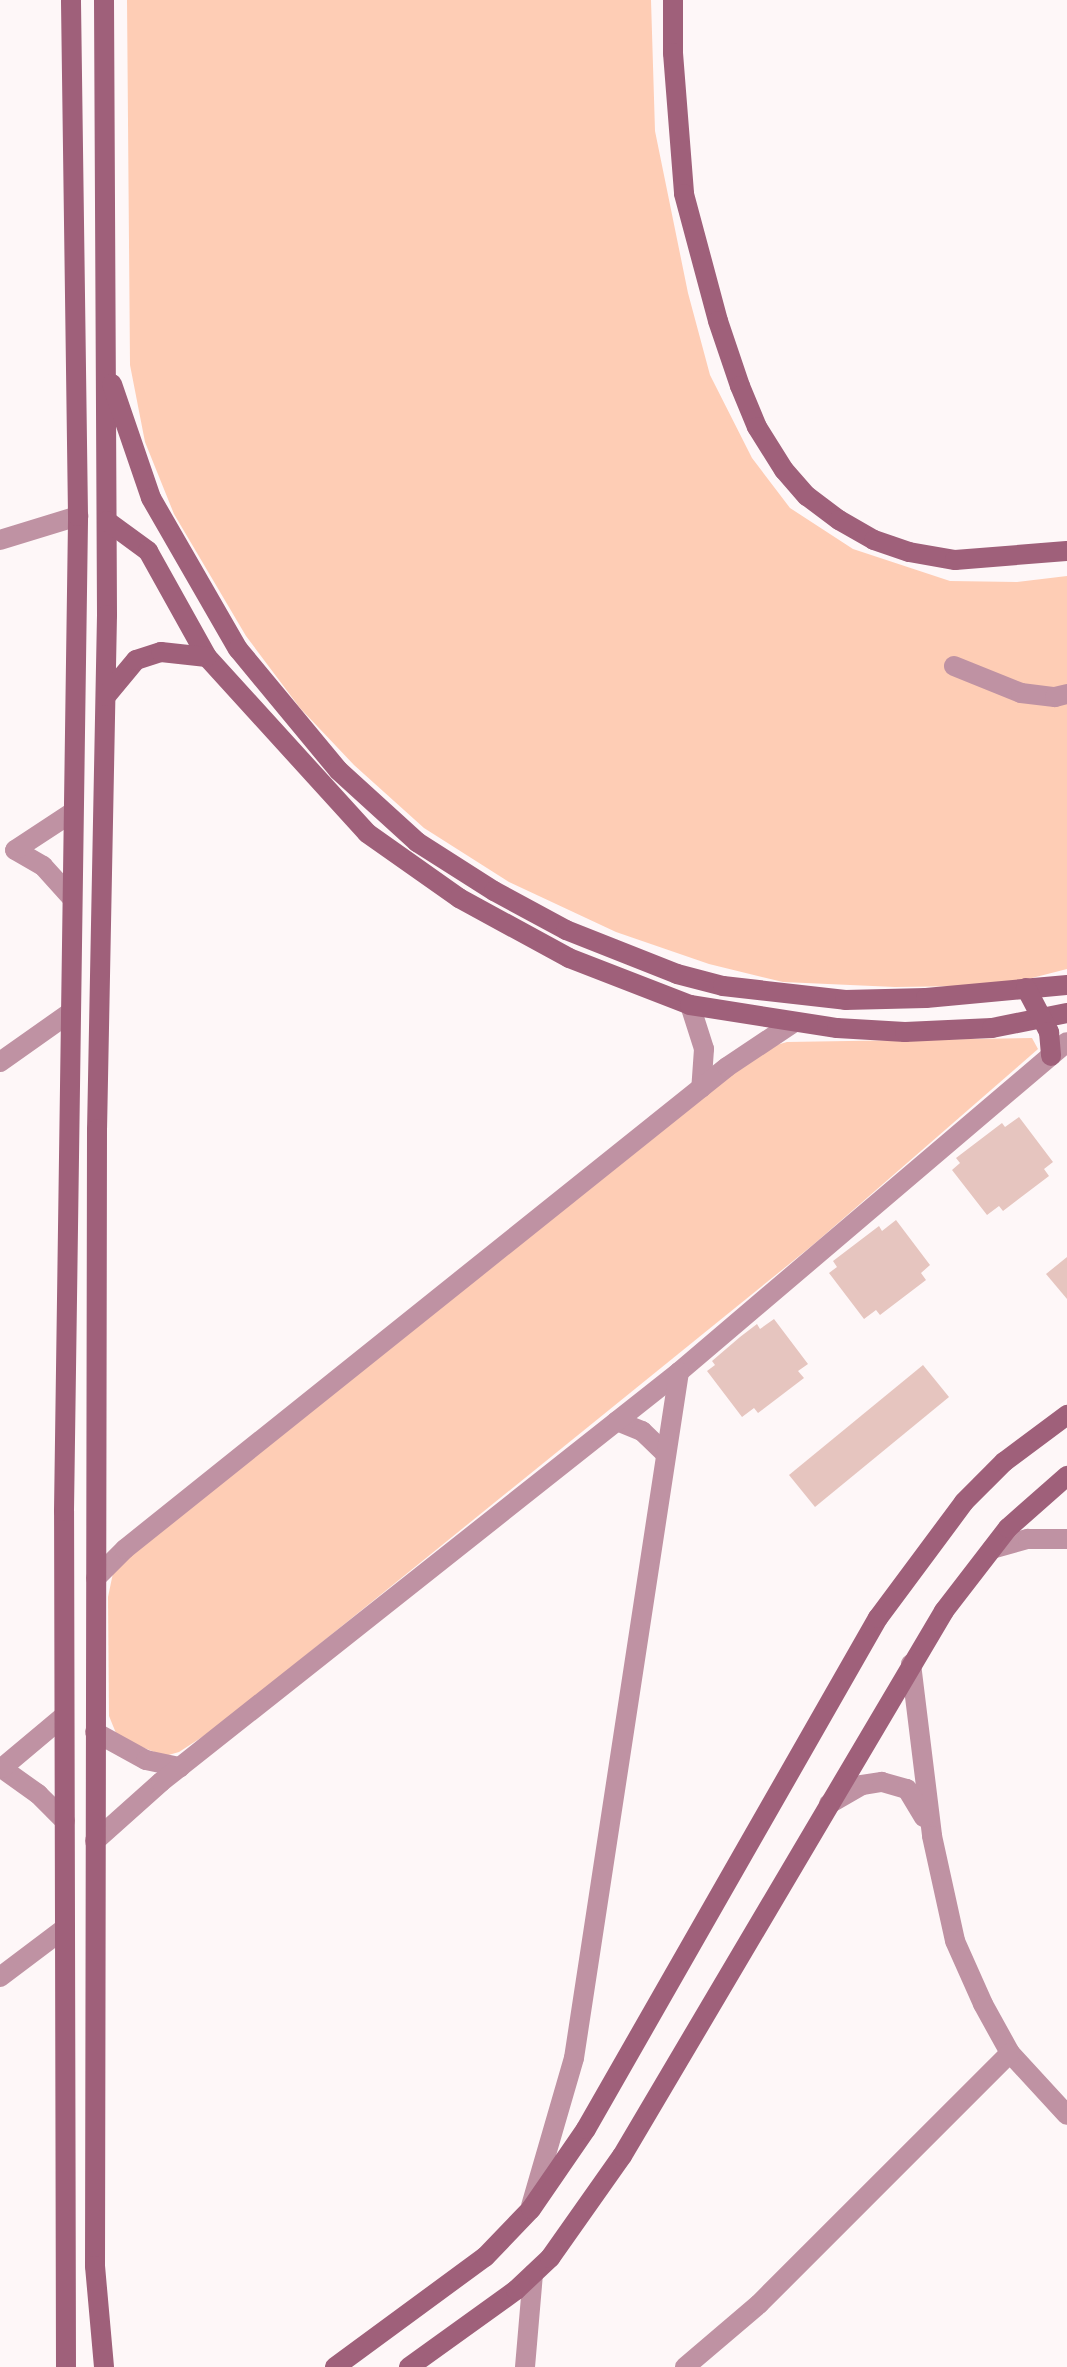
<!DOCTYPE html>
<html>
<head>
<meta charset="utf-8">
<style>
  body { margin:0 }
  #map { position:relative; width:1067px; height:2367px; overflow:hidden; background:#fef7f8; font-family:Barlow,sans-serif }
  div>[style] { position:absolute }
  .green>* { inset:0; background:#fecdb5 }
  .building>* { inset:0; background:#e6c5bf }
  .street>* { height:20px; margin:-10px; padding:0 10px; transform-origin:10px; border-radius:10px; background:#bf92a3 }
  .secondary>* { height:20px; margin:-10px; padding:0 10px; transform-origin:10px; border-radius:10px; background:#9f607a }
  span { translate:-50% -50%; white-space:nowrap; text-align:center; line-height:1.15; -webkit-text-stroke:8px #fff; paint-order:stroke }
</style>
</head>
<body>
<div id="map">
  <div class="green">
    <i style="clip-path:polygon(127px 0,651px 0,655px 131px,688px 293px,710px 375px,752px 458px,790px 508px,853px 549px,950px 581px,1017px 582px,1067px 576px,1067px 969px,1028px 979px,969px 986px,895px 987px,783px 982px,709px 964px,616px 932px,509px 882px,424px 828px,354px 765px,300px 708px,246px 636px,174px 514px,145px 442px,130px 365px)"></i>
    <i style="clip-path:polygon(1032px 1038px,1038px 1049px,814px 1244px,216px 1728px,179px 1752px,165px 1756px,118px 1738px,109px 1716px,108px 1597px,113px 1573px,127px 1553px,758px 1050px,787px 1042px)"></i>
  </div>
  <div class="building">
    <i style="clip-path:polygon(1019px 1117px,1053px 1162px,1044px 1169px,1049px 1176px,1003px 1211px,999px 1206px,987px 1215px,952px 1170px,960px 1163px,956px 1158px,1002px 1123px,1005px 1127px)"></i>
    <i style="clip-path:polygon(896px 1220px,930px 1265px,921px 1273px,926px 1280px,880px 1315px,876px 1310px,864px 1319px,829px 1273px,837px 1267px,833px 1261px,879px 1226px,882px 1231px)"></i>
    <i style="clip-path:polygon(1067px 1257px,1067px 1299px,1046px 1274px)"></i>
    <i style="clip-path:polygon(774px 1319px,808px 1364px,798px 1371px,804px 1378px,758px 1413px,754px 1408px,742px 1417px,707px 1371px,715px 1365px,712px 1361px,740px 1337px,757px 1324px,760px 1329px)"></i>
    <i style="clip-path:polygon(923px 1365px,949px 1397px,815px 1507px,789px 1475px)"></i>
  </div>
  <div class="street">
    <i style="left:0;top:540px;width:82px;rotate:-17.1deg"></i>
    <i style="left:954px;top:666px;width:72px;rotate:21.9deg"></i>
    <i style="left:1021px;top:693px;width:34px;rotate:7deg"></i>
    <i style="left:1055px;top:697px;width:12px;rotate:-14deg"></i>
    <i style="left:71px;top:897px;width:42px;rotate:-132.1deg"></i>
    <i style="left:43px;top:866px;width:32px;rotate:-150deg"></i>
    <i style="left:15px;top:850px;width:69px;rotate:-33.2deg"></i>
    <i style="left:690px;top:1005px;width:46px;rotate:72.3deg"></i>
    <i style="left:704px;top:1049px;width:39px;rotate:94deg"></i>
    <i style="left:0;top:1062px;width:83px;rotate:-35.2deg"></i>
    <i style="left:617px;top:1421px;width:27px;rotate:22deg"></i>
    <i style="left:642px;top:1431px;width:32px;rotate:44deg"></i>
    <i style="left:992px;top:1549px;width:37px;rotate:-16deg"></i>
    <i style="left:1028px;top:1539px;width:39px"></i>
    <i style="left:96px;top:1578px;width:41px;rotate:-45deg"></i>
    <i style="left:125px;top:1549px;width:771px;rotate:-38.68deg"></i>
    <i style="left:727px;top:1067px;width:79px;rotate:-33.7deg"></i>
    <i style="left:911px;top:1664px;width:173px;rotate:83deg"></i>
    <i style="left:932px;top:1836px;width:107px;rotate:77.6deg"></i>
    <i style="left:955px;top:1941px;width:69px;rotate:66deg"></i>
    <i style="left:983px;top:2004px;width:56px;rotate:61.1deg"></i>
    <i style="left:1010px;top:2053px;width:84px;rotate:47.4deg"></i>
    <i style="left:95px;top:1732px;width:58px;rotate:28.8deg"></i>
    <i style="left:146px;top:1760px;width:35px;rotate:12deg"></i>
    <i style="left:0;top:1767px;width:47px;rotate:35.4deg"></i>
    <i style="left:38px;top:1794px;width:38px;rotate:45deg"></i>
    <i style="left:2px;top:1768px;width:81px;rotate:-40deg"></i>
    <i style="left:829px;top:1804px;width:38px;rotate:-30deg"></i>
    <i style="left:862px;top:1785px;width:20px;rotate:-9deg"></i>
    <i style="left:882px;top:1782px;width:26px;rotate:16deg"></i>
    <i style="left:907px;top:1789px;width:33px;rotate:59deg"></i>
    <i style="left:95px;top:1841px;width:89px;rotate:-41.8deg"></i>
    <i style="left:161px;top:1782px;width:661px;rotate:-38.36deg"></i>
    <i style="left:679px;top:1372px;width:509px;rotate:-40.38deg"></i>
    <i style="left:0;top:1977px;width:81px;rotate:-37deg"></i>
    <i style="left:531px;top:2206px;width:154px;rotate:-73.8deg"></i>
    <i style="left:574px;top:2058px;width:694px;rotate:-81.3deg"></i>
    <i style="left:525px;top:2367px;width:93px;rotate:-85.1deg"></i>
    <i style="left:685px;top:2367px;width:97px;rotate:-40.4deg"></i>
    <i style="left:759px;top:2304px;width:355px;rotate:-45deg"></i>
  </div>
  <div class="secondary">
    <i style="left:104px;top:0;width:615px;rotate:89.72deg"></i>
    <i style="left:107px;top:615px;width:514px;rotate:91.11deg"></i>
    <i style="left:97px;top:1129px;width:1137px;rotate:90.1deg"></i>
    <i style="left:95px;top:2266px;width:101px;rotate:84.9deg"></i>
    <i style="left:673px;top:0;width:53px;rotate:90deg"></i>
    <i style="left:673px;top:53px;width:141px;rotate:85.5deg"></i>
    <i style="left:684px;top:194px;width:131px;rotate:75deg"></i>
    <i style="left:718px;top:321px;width:69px;rotate:71.3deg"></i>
    <i style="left:740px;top:386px;width:44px;rotate:67.5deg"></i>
    <i style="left:757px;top:427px;width:51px;rotate:57.9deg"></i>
    <i style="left:784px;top:470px;width:35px;rotate:49deg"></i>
    <i style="left:807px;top:496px;width:40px;rotate:37deg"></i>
    <i style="left:839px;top:520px;width:40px;rotate:29.7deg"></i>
    <i style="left:874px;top:540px;width:37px;rotate:19deg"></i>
    <i style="left:909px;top:552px;width:47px;rotate:9.9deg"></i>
    <i style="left:955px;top:560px;width:112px;rotate:-4.6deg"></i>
    <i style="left:112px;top:384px;width:120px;rotate:71.1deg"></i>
    <i style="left:151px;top:498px;width:174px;rotate:60.1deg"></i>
    <i style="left:238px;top:649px;width:157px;rotate:50.4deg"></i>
    <i style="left:338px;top:770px;width:107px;rotate:42.3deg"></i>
    <i style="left:417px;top:842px;width:91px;rotate:32.5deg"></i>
    <i style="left:494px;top:891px;width:82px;rotate:28.4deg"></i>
    <i style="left:566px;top:930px;width:119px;rotate:21.6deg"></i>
    <i style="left:677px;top:974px;width:48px;rotate:14.6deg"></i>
    <i style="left:723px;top:986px;width:123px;rotate:6.5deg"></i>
    <i style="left:845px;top:1000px;width:81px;rotate:-1.4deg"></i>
    <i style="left:926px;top:998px;width:142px;rotate:-5.3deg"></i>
    <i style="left:107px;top:521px;width:51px;rotate:36.2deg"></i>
    <i style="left:148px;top:551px;width:121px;rotate:60.9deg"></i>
    <i style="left:207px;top:657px;width:238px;rotate:47.7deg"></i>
    <i style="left:367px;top:833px;width:113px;rotate:35.2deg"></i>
    <i style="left:459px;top:898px;width:125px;rotate:28.6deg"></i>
    <i style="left:569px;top:958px;width:130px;rotate:21.2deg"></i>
    <i style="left:690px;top:1005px;width:149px;rotate:8.9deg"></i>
    <i style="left:837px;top:1028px;width:68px;rotate:3.4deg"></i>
    <i style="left:905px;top:1032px;width:87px;rotate:-2.6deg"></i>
    <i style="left:992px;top:1028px;width:76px;rotate:-11.3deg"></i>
    <i style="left:106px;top:696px;width:47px;rotate:-50.2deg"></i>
    <i style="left:136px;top:660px;width:26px;rotate:-18deg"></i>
    <i style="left:161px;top:652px;width:46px;rotate:6.2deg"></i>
    <i style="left:1026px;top:988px;width:50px;rotate:62.4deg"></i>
    <i style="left:1049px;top:1032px;width:24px;rotate:85deg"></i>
    <i style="left:66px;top:2367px;width:856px;rotate:-90.13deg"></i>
    <i style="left:64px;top:1511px;width:995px;rotate:-89.19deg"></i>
    <i style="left:78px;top:516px;width:516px;rotate:-90.78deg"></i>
    <i style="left:335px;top:2367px;width:186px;rotate:-36.3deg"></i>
    <i style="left:485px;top:2257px;width:66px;rotate:-46.2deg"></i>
    <i style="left:531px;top:2209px;width:97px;rotate:-55.5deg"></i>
    <i style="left:586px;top:2129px;width:589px;rotate:-60.26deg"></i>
    <i style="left:878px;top:1618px;width:144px;rotate:-53.4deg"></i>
    <i style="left:964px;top:1502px;width:57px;rotate:-45deg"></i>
    <i style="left:1004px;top:1462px;width:79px;rotate:-36.7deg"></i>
    <i style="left:409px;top:2367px;width:132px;rotate:-35.7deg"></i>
    <i style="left:516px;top:2290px;width:47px;rotate:-43.3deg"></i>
    <i style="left:550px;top:2258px;width:125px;rotate:-54.8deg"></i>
    <i style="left:622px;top:2156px;width:633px;rotate:-59.42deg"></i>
    <i style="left:944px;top:1611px;width:105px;rotate:-52.4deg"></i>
    <i style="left:1008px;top:1528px;width:79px;rotate:-41.4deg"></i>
  </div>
</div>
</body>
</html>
